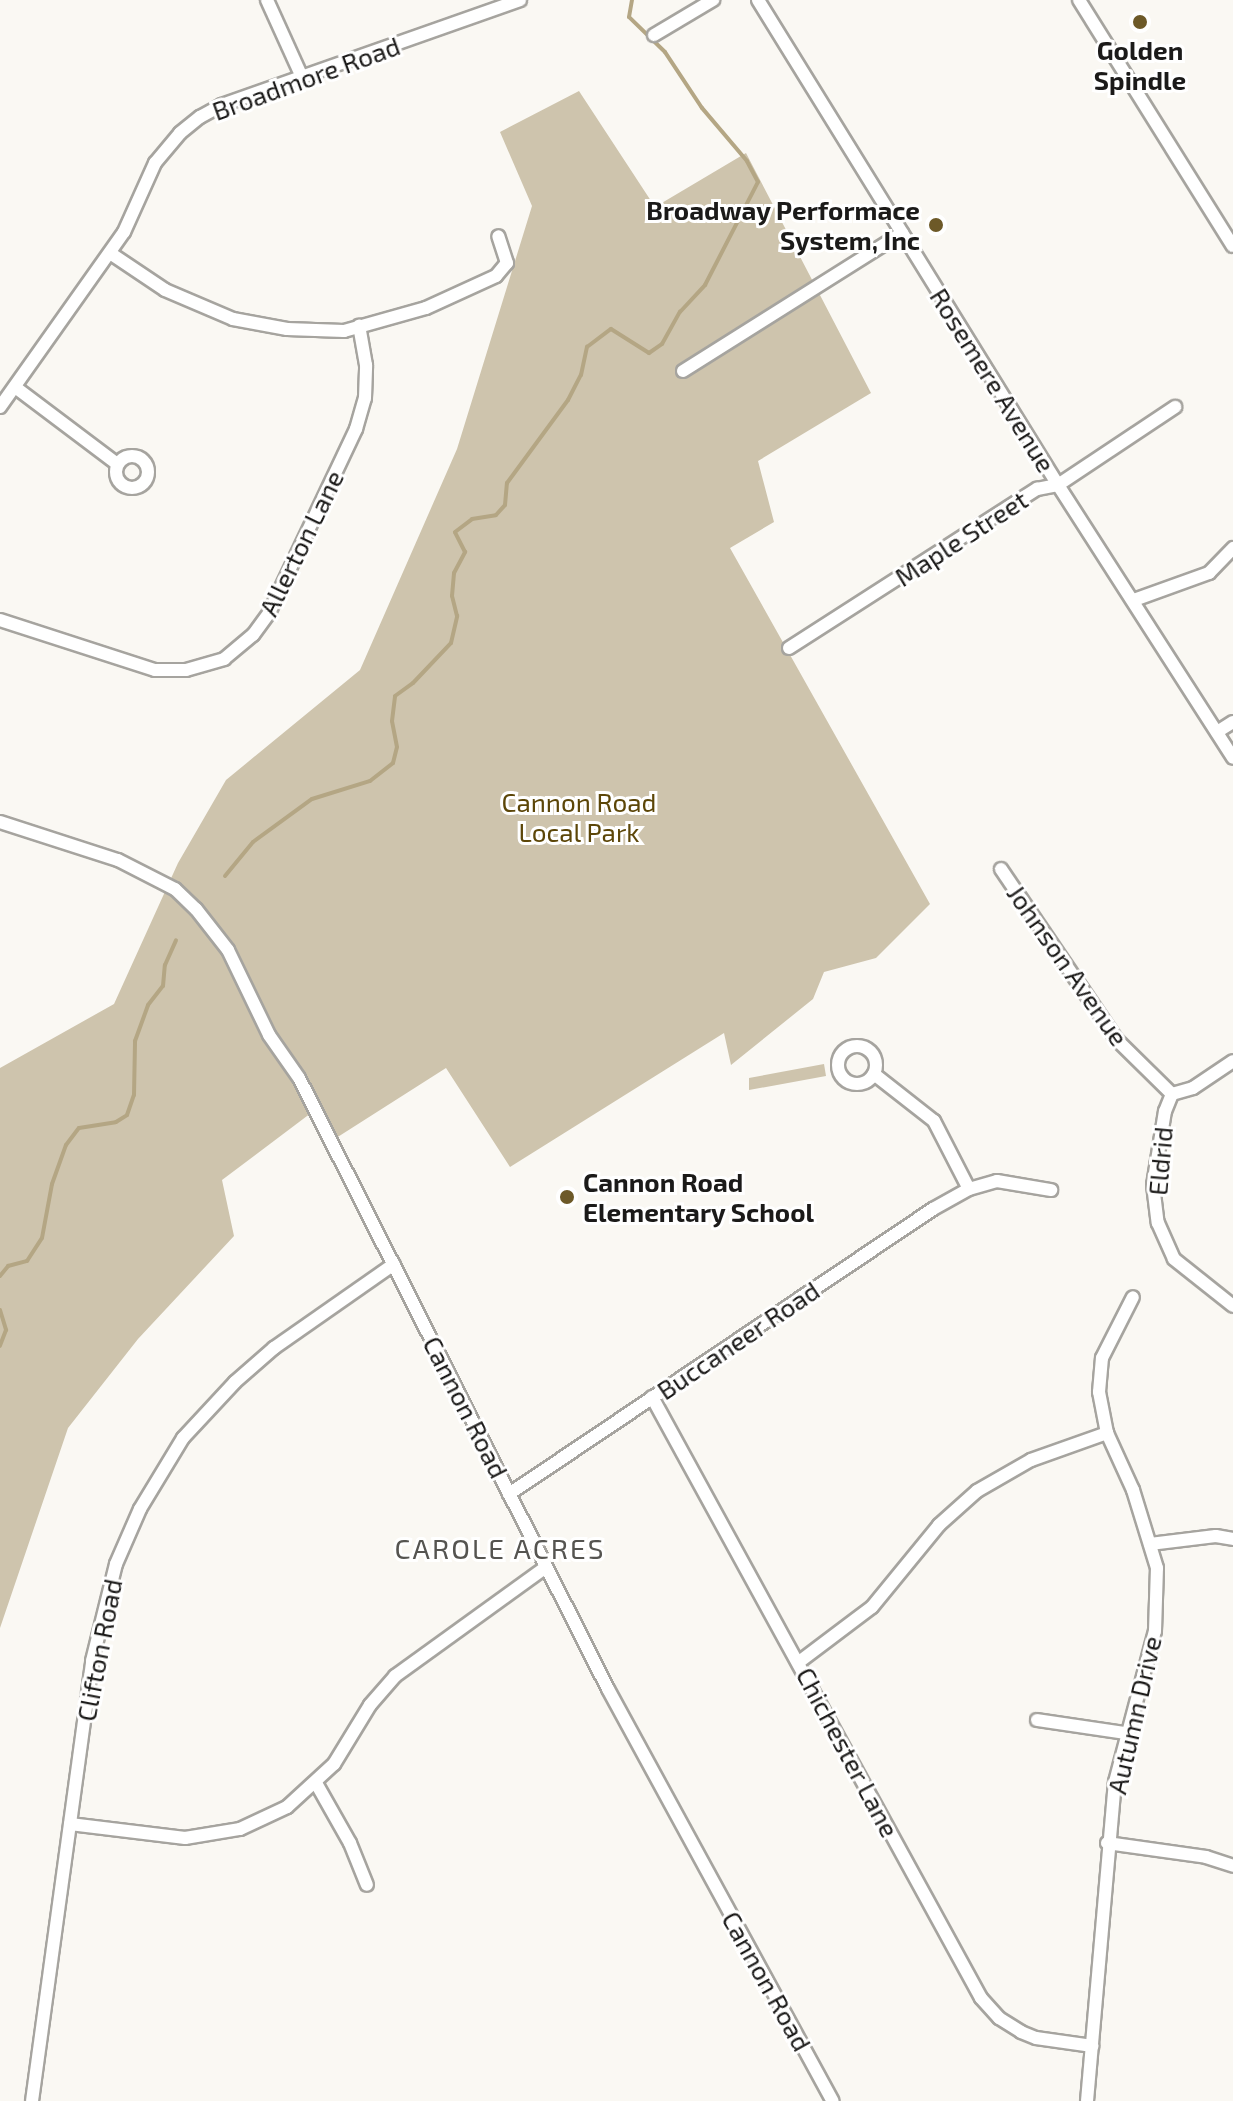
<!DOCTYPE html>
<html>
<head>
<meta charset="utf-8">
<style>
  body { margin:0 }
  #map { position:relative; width:1233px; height:2101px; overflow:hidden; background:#faf8f3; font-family:"Exo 2",sans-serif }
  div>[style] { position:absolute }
  .green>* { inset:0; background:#cec4ad }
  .stream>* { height:4px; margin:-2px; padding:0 2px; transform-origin:2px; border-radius:2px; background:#b4a684 }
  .roads { filter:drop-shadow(2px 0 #a6a49f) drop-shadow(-2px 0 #a6a49f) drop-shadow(0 2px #a6a49f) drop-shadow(0 -2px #a6a49f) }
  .street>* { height:12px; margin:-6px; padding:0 6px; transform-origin:6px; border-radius:6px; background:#fff }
  .street>.ring { margin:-6px; padding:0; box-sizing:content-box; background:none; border:12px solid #fff; border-radius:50% }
  .dots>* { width:22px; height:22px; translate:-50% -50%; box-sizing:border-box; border:4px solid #fff; border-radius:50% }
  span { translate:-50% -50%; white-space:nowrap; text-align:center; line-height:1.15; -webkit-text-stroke:6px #fff; paint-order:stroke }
  .poi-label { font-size:26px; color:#1b1a19; font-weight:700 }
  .right { translate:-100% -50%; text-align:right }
  .left { translate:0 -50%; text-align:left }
  .street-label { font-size:26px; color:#1b1a19 }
  .park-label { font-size:26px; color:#5c4608 }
  .neighbourhood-label { font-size:28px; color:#555450; letter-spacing:2px }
</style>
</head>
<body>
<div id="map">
  <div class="green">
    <i style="clip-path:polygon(579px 91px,655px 207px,746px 153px,871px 393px,758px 461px,774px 522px,730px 548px,930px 904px,876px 958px,824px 972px,813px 999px,731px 1065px,724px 1033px,510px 1167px,446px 1068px,333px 1140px,315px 1110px,222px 1180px,234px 1236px,138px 1339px,68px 1428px,0 1628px,0 1068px,114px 1004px,178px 863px,226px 780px,360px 670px,457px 449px,532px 206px,500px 132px)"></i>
    <i style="clip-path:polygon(824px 1064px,826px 1076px,749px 1090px,749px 1078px)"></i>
  </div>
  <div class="stream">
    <i style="left:225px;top:876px;width:44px;rotate:-50.5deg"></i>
    <i style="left:253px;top:842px;width:73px;rotate:-36.1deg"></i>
    <i style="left:312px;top:799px;width:61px;rotate:-17.2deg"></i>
    <i style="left:370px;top:781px;width:29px;rotate:-38deg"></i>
    <i style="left:393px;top:763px;width:16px;rotate:-76deg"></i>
    <i style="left:397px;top:747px;width:26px;rotate:-101deg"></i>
    <i style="left:392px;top:721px;width:25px;rotate:-83deg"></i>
    <i style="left:395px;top:696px;width:22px;rotate:-36deg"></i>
    <i style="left:413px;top:683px;width:55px;rotate:-46.5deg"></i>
    <i style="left:451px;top:643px;width:28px;rotate:-77deg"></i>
    <i style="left:457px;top:616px;width:21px;rotate:-104deg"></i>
    <i style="left:452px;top:596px;width:23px;rotate:-85deg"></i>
    <i style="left:454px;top:573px;width:24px;rotate:-62deg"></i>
    <i style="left:465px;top:552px;width:22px;rotate:-117deg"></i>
    <i style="left:455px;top:532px;width:21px;rotate:-37deg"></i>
    <i style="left:472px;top:519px;width:24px;rotate:-9deg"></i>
    <i style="left:496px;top:515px;width:13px;rotate:-48deg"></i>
    <i style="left:505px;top:505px;width:22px;rotate:-85deg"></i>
    <i style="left:507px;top:483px;width:103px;rotate:-53.7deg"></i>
    <i style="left:568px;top:400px;width:28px;rotate:-63deg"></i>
    <i style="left:581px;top:375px;width:29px;rotate:-78deg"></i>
    <i style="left:587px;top:347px;width:30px;rotate:-37deg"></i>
    <i style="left:611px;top:329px;width:45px;rotate:32.3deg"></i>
    <i style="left:649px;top:353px;width:16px;rotate:-35deg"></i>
    <i style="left:662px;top:344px;width:37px;rotate:-61deg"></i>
    <i style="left:680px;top:312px;width:37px;rotate:-47deg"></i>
    <i style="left:705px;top:285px;width:116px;rotate:-62.8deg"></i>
    <i style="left:758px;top:182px;width:24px;rotate:-118deg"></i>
    <i style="left:747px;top:161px;width:70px;rotate:-130.3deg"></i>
    <i style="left:702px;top:108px;width:67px;rotate:-123.5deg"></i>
    <i style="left:665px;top:52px;width:50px;rotate:-135.8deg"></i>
    <i style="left:629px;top:17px;width:17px;rotate:-80deg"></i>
    <i style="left:0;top:1276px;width:13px;rotate:-51deg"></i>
    <i style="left:8px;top:1266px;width:20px;rotate:-15deg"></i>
    <i style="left:27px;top:1261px;width:27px;rotate:-57deg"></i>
    <i style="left:42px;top:1238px;width:55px;rotate:-79.5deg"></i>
    <i style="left:52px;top:1184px;width:41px;rotate:-70.3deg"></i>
    <i style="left:66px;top:1145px;width:21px;rotate:-53deg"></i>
    <i style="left:79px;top:1128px;width:37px;rotate:-9deg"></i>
    <i style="left:116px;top:1122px;width:13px;rotate:-32deg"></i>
    <i style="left:127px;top:1115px;width:21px;rotate:-71deg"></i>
    <i style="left:134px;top:1095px;width:54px;rotate:-88.9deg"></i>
    <i style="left:135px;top:1041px;width:38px;rotate:-70deg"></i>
    <i style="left:148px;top:1005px;width:24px;rotate:-52deg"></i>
    <i style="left:163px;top:986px;width:21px;rotate:-85deg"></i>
    <i style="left:165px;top:965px;width:27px;rotate:-66deg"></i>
    <i style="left:0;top:1310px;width:21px;rotate:73deg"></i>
    <i style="left:6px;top:1330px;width:17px;rotate:111deg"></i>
  </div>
  <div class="roads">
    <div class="street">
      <i style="left:267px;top:0;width:85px;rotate:65.6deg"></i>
      <i style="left:758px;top:0;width:570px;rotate:58.26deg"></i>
      <i style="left:1058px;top:485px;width:324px;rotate:57.3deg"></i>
      <i style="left:1079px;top:0;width:290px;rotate:58deg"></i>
      <i style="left:654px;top:35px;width:69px;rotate:-30.7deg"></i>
      <i style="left:110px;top:253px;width:66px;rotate:33.9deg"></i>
      <i style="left:165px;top:290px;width:74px;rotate:23.1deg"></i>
      <i style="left:233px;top:319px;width:55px;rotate:10.5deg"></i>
      <i style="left:287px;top:329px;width:57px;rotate:2deg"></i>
      <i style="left:344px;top:331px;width:85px;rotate:-15.7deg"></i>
      <i style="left:426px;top:308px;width:77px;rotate:-24.6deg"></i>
      <i style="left:496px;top:276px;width:17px;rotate:-50deg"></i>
      <i style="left:507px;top:263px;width:28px;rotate:-108deg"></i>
      <i style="left:683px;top:371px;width:259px;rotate:-32.2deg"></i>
      <i style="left:15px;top:387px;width:128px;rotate:37deg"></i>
      <i style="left:0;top:407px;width:214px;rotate:-54.7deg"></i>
      <i style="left:124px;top:232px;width:76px;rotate:-65.8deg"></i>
      <i style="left:155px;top:163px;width:39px;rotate:-50deg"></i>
      <i style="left:180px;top:133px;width:26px;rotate:-39deg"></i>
      <i style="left:200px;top:117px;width:25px;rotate:-29deg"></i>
      <i style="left:222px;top:105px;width:316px;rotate:-19.4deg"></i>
      <i class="ring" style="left:116px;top:456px;width:20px;height:20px"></i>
      <i style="left:1134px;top:600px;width:80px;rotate:-19.8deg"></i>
      <i style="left:1209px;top:573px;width:35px;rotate:-46deg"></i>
      <i style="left:0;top:620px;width:163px;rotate:17.9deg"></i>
      <i style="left:155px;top:670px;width:31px"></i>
      <i style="left:186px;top:670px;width:40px;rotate:-16deg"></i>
      <i style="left:224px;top:659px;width:38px;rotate:-40deg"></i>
      <i style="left:253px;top:635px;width:27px;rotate:-54deg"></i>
      <i style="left:269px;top:613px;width:204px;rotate:-64.7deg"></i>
      <i style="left:356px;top:429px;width:32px;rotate:-74deg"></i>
      <i style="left:365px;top:398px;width:33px;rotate:-88deg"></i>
      <i style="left:366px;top:365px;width:40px;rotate:-100deg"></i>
      <i style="left:789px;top:648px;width:295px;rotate:-32.7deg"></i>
      <i style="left:1037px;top:489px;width:21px;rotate:-11deg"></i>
      <i style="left:1058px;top:485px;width:141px;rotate:-33.7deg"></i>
      <i style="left:1217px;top:732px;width:19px;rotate:-32deg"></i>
      <i style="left:0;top:822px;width:124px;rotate:17.9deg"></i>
      <i style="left:118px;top:860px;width:64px;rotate:27deg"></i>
      <i style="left:175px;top:889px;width:29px;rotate:44deg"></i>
      <i style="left:196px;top:909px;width:52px;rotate:52deg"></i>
      <i style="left:228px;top:950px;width:94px;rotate:64.2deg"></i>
      <i style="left:269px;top:1035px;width:52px;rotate:55.1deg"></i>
      <i style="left:299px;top:1078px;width:685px;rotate:63.17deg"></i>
      <i style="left:608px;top:1689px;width:469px;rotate:61.4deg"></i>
      <i style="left:1001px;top:869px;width:205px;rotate:55.9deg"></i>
      <i style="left:1116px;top:1039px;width:78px;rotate:44.5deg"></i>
      <i class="ring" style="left:838px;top:1046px;width:26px;height:26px"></i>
      <i style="left:874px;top:1074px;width:76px;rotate:38.1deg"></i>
      <i style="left:934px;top:1121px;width:76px;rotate:62.8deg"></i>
      <i style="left:1172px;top:1094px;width:18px;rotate:112deg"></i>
      <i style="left:1165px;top:1111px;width:75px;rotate:99.2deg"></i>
      <i style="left:1153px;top:1185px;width:38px;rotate:83deg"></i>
      <i style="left:1158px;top:1223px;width:39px;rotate:66deg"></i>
      <i style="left:1174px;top:1259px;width:75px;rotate:38.5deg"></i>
      <i style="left:1172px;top:1094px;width:22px;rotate:-16deg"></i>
      <i style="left:1193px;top:1088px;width:48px;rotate:-34deg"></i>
      <i style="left:652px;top:1397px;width:685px;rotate:61.3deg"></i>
      <i style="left:981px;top:1998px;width:27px;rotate:48deg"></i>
      <i style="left:999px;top:2018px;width:26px;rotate:32deg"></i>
      <i style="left:1021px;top:2032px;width:16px;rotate:22deg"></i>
      <i style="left:1036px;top:2038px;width:57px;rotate:8.1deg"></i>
      <i style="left:509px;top:1494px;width:511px;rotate:-33.91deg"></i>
      <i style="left:933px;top:1209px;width:41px;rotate:-29.1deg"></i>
      <i style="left:969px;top:1189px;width:29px;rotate:-16deg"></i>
      <i style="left:997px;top:1181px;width:55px;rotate:9.5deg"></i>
      <i style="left:1150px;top:1544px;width:66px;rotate:-6.9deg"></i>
      <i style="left:1216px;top:1536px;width:17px;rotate:10deg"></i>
      <i style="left:799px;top:1662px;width:91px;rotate:-37deg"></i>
      <i style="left:872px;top:1607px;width:106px;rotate:-50.7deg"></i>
      <i style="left:939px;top:1525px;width:51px;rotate:-41.8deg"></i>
      <i style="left:977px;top:1491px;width:62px;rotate:-29.9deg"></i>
      <i style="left:1031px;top:1460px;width:81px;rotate:-19.6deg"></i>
      <i style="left:1037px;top:1720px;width:89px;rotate:8.4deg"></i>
      <i style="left:316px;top:1783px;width:69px;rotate:60.5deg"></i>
      <i style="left:350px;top:1843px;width:45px;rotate:68deg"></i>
      <i style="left:70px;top:1824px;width:116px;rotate:6.9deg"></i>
      <i style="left:185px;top:1838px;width:56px;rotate:-9.3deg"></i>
      <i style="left:240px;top:1829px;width:52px;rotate:-25.1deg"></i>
      <i style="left:287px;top:1807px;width:64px;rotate:-42.5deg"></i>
      <i style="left:334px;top:1764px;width:69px;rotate:-58.6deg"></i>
      <i style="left:370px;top:1705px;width:38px;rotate:-49deg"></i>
      <i style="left:395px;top:1676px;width:186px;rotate:-35.8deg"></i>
      <i style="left:1107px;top:1843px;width:100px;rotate:8deg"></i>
      <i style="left:1206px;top:1857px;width:28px;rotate:18deg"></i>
      <i style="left:32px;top:2101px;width:444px;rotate:-82.2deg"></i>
      <i style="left:92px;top:1661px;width:100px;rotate:-76.1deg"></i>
      <i style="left:116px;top:1564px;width:60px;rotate:-66.4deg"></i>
      <i style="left:140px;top:1509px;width:83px;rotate:-58.8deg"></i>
      <i style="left:183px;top:1438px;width:76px;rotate:-47.1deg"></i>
      <i style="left:235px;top:1382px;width:52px;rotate:-41.1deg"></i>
      <i style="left:274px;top:1348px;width:146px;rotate:-35deg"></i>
      <i style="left:1087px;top:2101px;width:320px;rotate:-85deg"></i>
      <i style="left:1115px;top:1782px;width:156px;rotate:-75.2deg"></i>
      <i style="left:1155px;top:1631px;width:63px;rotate:-88.2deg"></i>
      <i style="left:1157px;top:1568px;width:82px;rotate:-107.1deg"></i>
      <i style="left:1133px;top:1490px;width:63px;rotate:-114.5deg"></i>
      <i style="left:1107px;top:1433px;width:42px;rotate:-101deg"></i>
      <i style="left:1099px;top:1392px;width:34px;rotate:-85deg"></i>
      <i style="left:1102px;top:1358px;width:68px;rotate:-63.1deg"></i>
    </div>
  </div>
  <div class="dots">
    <i style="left:1140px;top:22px;background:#6d5928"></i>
    <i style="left:936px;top:225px;background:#6d5928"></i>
    <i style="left:567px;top:1197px;background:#6d5928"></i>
  </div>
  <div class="poi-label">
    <span style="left:1140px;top:65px">Golden<br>Spindle</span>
    <span class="right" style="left:920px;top:225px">Broadway Performace<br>System, Inc</span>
    <span class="left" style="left:583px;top:1197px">Cannon Road<br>Elementary School</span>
  </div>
  <div class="street-label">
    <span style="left:306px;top:78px;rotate:-20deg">Broadmore Road</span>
    <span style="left:993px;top:380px;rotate:58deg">Rosemere Avenue</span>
    <span style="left:961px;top:538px;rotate:-33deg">Maple Street</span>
    <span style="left:301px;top:543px;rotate:-64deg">Allerton Lane</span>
    <span style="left:1068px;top:965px;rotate:55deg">Johnson Avenue</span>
    <span style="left:1160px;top:1161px;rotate:-85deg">Eldrid</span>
    <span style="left:738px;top:1340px;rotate:-34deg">Buccaneer Road</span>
    <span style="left:466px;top:1407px;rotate:63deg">Cannon Road</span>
    <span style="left:99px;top:1650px;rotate:-79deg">Clifton Road</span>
    <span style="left:1134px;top:1715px;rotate:-77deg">Autumn Drive</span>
    <span style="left:848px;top:1752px;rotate:62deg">Chichester Lane</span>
    <span style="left:767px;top:1981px;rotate:61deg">Cannon Road</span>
  </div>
  <div class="park-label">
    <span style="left:579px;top:817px">Cannon Road<br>Local Park</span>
  </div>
  <div class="neighbourhood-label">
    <span style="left:500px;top:1548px">CAROLE ACRES</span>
  </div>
</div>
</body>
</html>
